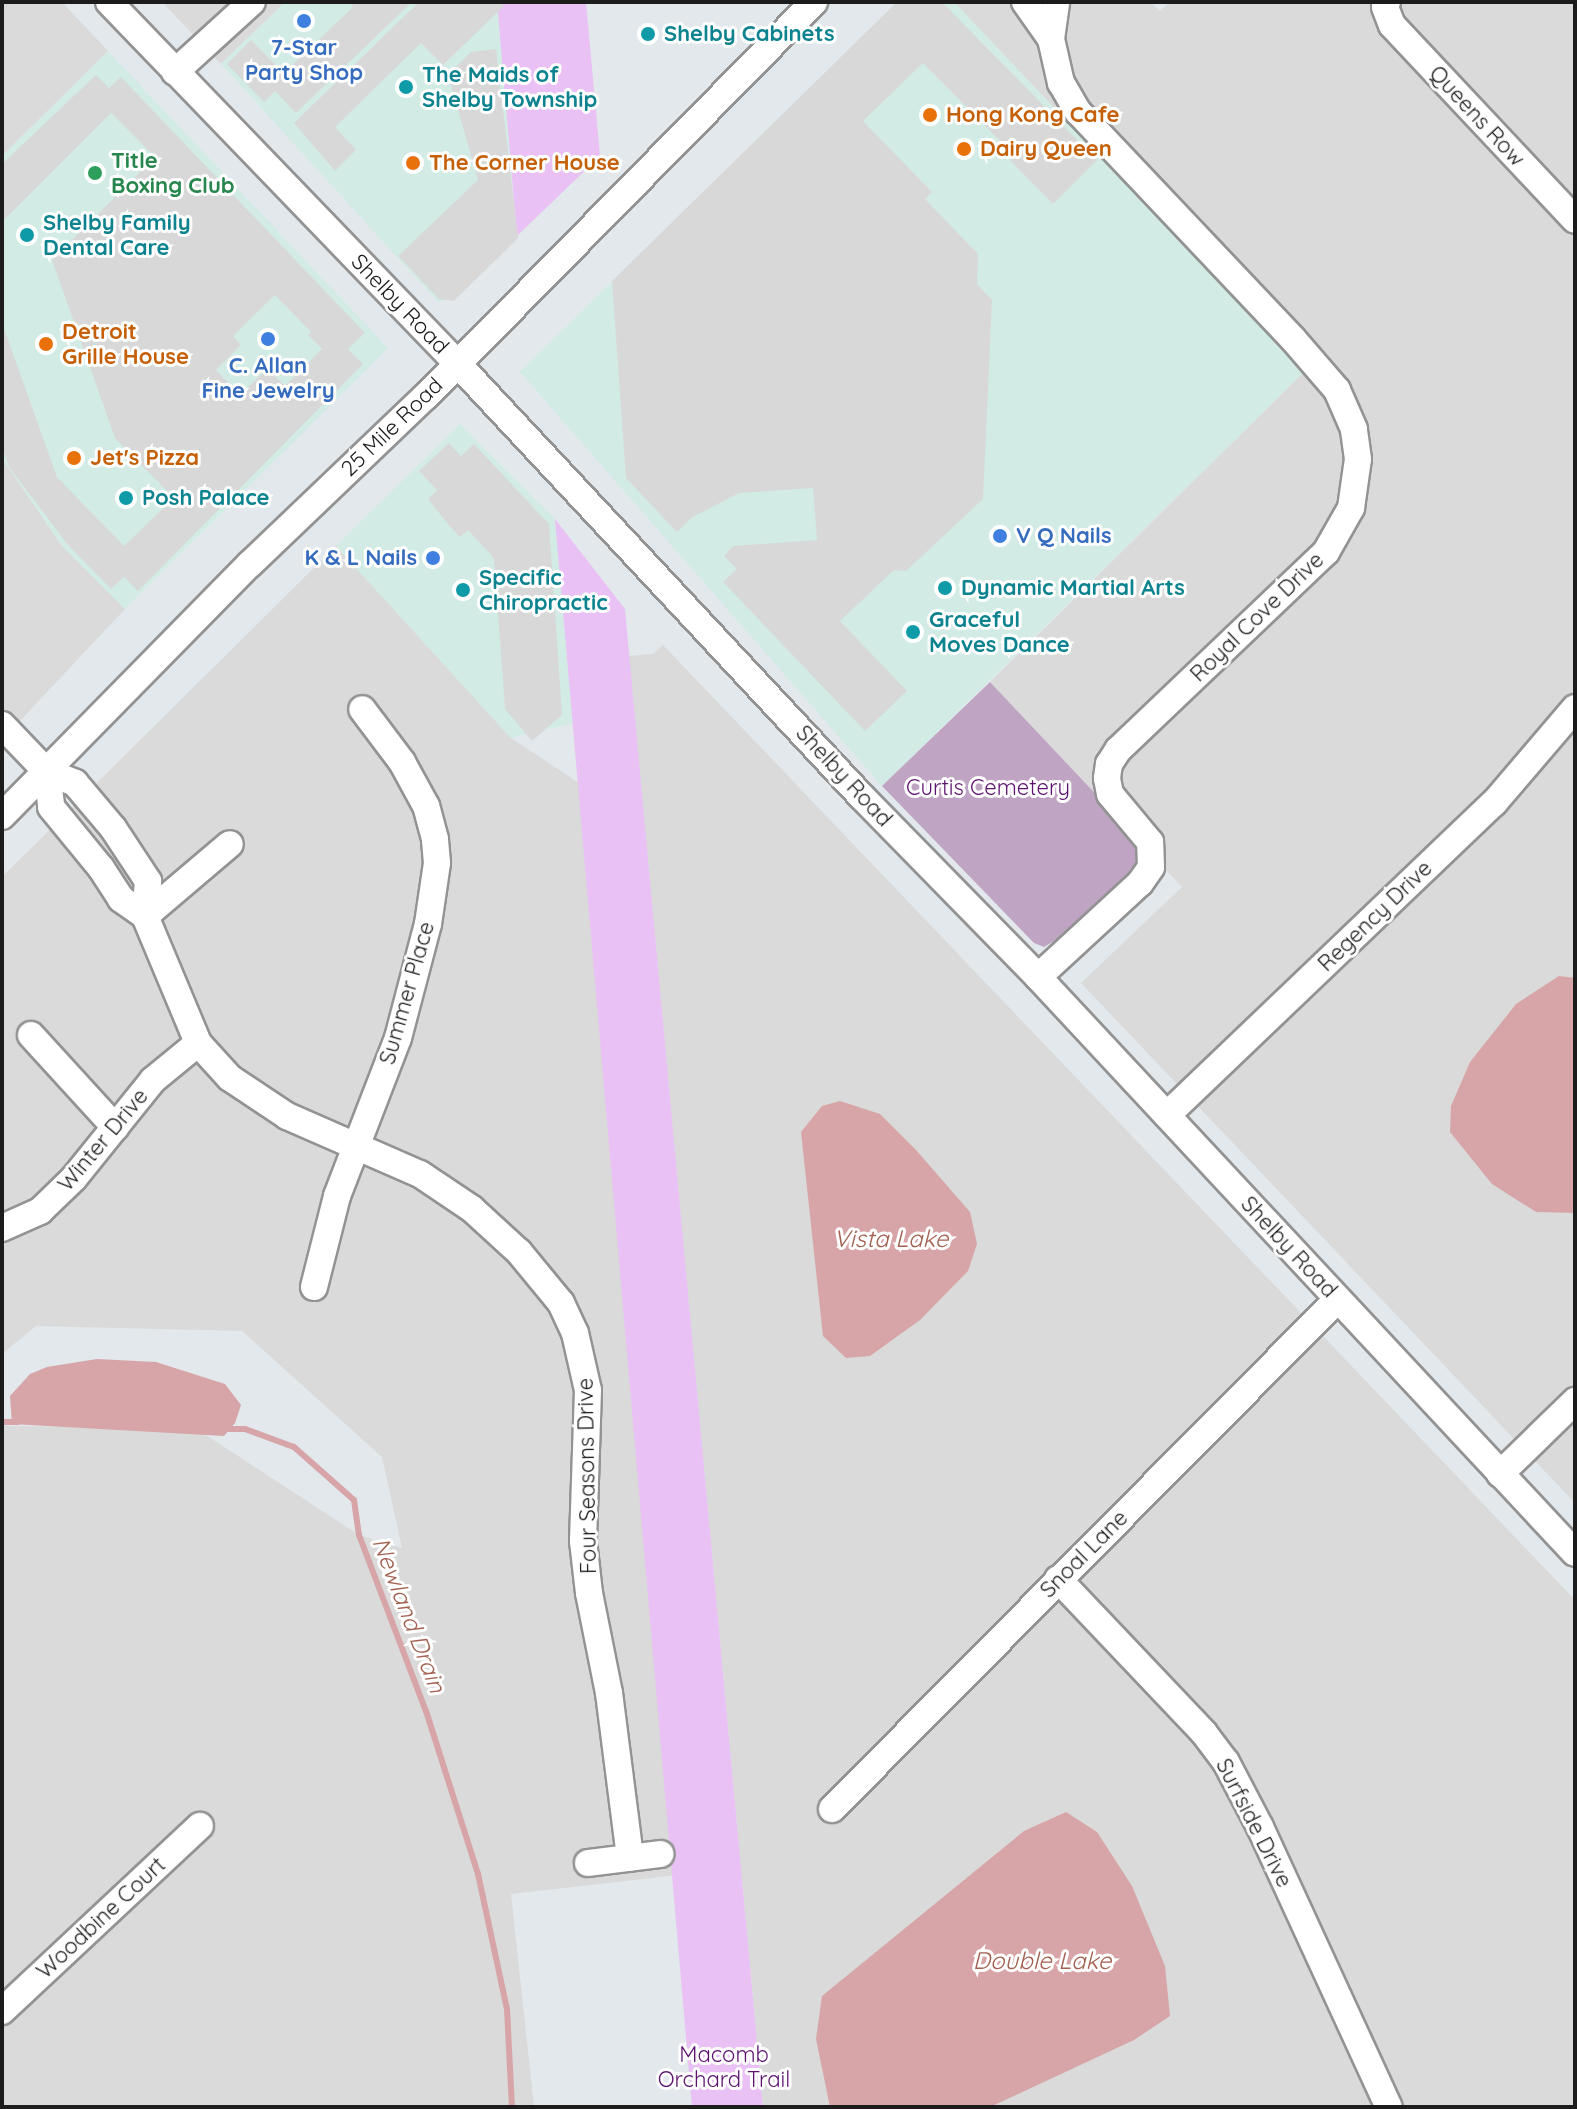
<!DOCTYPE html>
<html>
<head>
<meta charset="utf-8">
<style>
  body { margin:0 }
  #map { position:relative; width:1577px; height:2109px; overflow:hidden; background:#e2e8ec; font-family:Quicksand,sans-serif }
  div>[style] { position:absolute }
  .residential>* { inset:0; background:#d9dad9 }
  .commercial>* { inset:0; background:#d2ece5 }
  .cemetery>* { inset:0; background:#bfa5c3 }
  .park>* { inset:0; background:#e9c1f5 }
  .parking>* { inset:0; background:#d8d8d8 }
  .water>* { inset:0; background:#d7a5a8 }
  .stream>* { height:6px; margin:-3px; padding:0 3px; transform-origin:3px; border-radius:3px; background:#d7a5a8 }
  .roads { filter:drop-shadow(2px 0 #939393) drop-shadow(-2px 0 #939393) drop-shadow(0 2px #939393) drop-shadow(0 -2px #939393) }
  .minor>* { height:26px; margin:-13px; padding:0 13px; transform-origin:13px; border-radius:13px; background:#fff }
  .dots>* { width:22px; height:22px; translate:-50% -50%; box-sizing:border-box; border:4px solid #fff; border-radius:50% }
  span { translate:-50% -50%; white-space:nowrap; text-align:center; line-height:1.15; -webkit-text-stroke:6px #fff; paint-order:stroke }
  .culture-label { font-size:22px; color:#0d838f; font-weight:700 }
  .left { translate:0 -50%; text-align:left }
  .shop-label { font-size:22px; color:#366cbe; font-weight:700 }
  .right { translate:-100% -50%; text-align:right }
  .food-label { font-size:22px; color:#c56008; font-weight:700 }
  .street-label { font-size:22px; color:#1c1c1c }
  .leisure-label { font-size:22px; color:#27864d; font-weight:700 }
  .park-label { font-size:22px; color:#5c1370 }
  .water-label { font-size:24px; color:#a36150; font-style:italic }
  .frame { position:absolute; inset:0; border:4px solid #1c1c1c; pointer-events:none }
</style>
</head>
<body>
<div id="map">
  <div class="residential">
    <i style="clip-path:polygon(2px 2px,62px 2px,108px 51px,2px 156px)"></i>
    <i style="clip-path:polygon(162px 2px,285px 2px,221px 64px)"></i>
    <i style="clip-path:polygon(954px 2px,1150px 2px,1160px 11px,1170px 2px,1575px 2px,1575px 1503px,1081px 983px,1182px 887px,990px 682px,1304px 372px)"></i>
    <i style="clip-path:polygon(2px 458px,62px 546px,125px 609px,2px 740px)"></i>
    <i style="clip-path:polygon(336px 546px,511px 738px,611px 804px,705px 1872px,511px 1894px,534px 2107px,2px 2107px,2px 1426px,195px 1428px,359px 1535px,402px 1548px,382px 1457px,242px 1331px,36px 1326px,2px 1354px,2px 877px)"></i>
    <i style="clip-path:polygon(663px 645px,1575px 1600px,1575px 2107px,763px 2107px,629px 656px,653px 654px)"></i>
  </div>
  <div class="commercial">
    <i style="clip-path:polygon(285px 2px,497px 2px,517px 236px,439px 303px,221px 64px)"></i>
    <i style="clip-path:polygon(897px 2px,954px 2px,1304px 372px,882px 786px,520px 372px)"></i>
    <i style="clip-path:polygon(108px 51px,388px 348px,125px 609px,62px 546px,2px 458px,2px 156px)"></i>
    <i style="clip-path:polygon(460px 424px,555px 519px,586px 720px,511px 738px,336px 546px)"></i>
  </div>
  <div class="cemetery">
    <i style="clip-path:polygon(990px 682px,1105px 804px,1135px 841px,1139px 855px,1137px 869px,1061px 937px,1044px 947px,1034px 943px,882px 786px)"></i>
  </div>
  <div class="park">
    <i style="clip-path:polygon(497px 2px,586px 2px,600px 156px,517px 236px)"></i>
    <i style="clip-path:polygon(555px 519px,625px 609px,763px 2107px,692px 2107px)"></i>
  </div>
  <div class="parking">
    <i style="clip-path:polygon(350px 2px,412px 2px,296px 113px,275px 91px,264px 102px,227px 64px,251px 40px,284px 73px,353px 7px)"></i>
    <i style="clip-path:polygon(419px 2px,503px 2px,503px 7px,443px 65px,421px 43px,335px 127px,356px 150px,335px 171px,294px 123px)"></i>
    <i style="clip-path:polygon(897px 2px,942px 2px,1097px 160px,1053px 204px,1010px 160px,1014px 155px,923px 63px,863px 121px,932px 192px,925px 199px,978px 254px,977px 284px,992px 300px,983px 499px,906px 571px,894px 570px,840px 621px,907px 691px,865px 731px,723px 582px,737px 569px,724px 556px,733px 546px,817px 540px,813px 488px,739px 493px,691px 518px,677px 532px,626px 478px,612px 281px)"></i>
    <i style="clip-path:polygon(496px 49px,518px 238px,454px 301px,439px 299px,398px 256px,478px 180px,448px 75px,471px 52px)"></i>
    <i style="clip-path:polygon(evenodd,96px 75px,109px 88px,121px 77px,365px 333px,348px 349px,363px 364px,138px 591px,124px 577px,111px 589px,68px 545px,9px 467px,2px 447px,2px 323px,57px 477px,124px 546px,174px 498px,115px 438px,52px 260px,155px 157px,111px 113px,2px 222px,2px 164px,96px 75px,275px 295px,311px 332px,308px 335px,322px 349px,285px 386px,267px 369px,240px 395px,216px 370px,241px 345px,233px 336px,275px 295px)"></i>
    <i style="clip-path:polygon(449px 443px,461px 456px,474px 444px,549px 524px,562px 715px,532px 741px,505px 709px,494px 558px,468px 530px,460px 537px,448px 524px,428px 499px,437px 490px,419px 471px)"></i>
  </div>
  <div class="water">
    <i style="clip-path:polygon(1559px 976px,1575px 978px,1575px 1213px,1536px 1212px,1492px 1184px,1450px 1132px,1451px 1106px,1470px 1062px,1516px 1004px)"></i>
    <i style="clip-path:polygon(840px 1101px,880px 1114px,916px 1150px,970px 1212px,977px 1244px,968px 1271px,920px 1320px,870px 1356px,846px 1358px,823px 1336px,801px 1132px,822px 1106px)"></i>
    <i style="clip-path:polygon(97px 1359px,156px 1362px,225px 1384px,241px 1405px,235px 1423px,224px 1436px,12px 1424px,10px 1396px,30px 1374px,47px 1367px)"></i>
    <i style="clip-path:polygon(1066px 1812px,1097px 1832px,1132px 1886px,1165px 1966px,1170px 2016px,1134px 2040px,990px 2107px,830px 2107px,816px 2039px,822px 1996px,1024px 1831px)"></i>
  </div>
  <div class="stream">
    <i style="left:2px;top:1422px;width:16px"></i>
    <i style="left:226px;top:1429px;width:19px"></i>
    <i style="left:245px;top:1429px;width:52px;rotate:20.2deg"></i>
    <i style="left:294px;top:1447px;width:80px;rotate:41.5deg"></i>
    <i style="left:354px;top:1500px;width:35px;rotate:82deg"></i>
    <i style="left:359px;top:1535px;width:188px;rotate:69.2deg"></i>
    <i style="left:426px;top:1711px;width:171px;rotate:72.3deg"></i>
    <i style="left:478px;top:1874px;width:138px;rotate:77.9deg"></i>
    <i style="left:507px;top:2009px;width:98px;rotate:87.1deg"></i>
  </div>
  <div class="roads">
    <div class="minor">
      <i style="left:109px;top:2px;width:501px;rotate:46.05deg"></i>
      <i style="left:457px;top:363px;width:594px;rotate:46.98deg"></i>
      <i style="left:862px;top:797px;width:252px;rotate:45.6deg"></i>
      <i style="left:1038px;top:977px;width:787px;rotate:47.01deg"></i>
      <i style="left:1025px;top:2px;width:45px;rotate:54.9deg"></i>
      <i style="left:1051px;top:39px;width:37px;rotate:-82deg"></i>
      <i style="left:1387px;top:2px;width:5px;rotate:112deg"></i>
      <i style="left:1385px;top:7px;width:19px;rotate:69deg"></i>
      <i style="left:1392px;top:25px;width:267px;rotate:46.8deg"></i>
      <i style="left:175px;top:72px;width:104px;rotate:-42.3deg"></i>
      <i style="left:2px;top:725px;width:65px;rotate:46.2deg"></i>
      <i style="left:47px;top:772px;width:30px;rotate:21deg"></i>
      <i style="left:75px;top:783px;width:59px;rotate:49.8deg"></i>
      <i style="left:113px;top:828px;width:64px;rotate:56.6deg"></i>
      <i style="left:148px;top:881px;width:35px;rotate:95deg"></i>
      <i style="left:145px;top:916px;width:138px;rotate:67.3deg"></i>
      <i style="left:198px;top:1043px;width:47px;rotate:47.6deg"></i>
      <i style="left:230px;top:1078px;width:69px;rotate:33.7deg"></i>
      <i style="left:287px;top:1116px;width:145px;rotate:23.6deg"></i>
      <i style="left:420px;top:1174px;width:63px;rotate:33.9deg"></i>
      <i style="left:472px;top:1209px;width:64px;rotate:42.5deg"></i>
      <i style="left:519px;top:1252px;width:66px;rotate:50.5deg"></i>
      <i style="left:561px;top:1303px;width:33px;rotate:65deg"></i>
      <i style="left:575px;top:1333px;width:58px;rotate:77.2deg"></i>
      <i style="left:588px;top:1390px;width:151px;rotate:91.9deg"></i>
      <i style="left:583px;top:1541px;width:52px;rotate:83.4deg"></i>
      <i style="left:589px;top:1593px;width:102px;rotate:78.7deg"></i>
      <i style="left:609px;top:1693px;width:166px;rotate:82.7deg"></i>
      <i style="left:47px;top:772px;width:35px;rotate:83deg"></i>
      <i style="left:51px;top:807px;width:79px;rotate:50.7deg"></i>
      <i style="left:101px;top:868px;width:37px;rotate:57deg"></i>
      <i style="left:121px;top:899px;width:29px;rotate:35deg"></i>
      <i style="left:2px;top:816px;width:354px;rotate:-45.5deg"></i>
      <i style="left:250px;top:564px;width:243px;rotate:-43.7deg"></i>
      <i style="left:426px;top:396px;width:553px;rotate:-45.44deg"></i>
      <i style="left:145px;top:916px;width:111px;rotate:-40.3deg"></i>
      <i style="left:1038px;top:977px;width:139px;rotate:-42.7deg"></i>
      <i style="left:1140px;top:883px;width:19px;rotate:-55deg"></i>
      <i style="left:1151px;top:867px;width:25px;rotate:-92deg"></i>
      <i style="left:1150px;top:842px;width:62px;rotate:-129.8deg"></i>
      <i style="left:1110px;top:794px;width:16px;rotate:-101deg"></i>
      <i style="left:1107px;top:778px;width:14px;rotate:-82deg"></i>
      <i style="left:1109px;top:764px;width:17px;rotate:-57deg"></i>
      <i style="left:1118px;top:750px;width:287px;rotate:-43.6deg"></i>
      <i style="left:1326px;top:552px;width:51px;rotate:-60.4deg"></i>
      <i style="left:1351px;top:508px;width:49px;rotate:-81.9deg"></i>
      <i style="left:1358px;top:459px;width:30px;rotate:-98deg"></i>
      <i style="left:1354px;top:429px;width:43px;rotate:-113.6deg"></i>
      <i style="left:1337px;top:390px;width:67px;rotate:-130.8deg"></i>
      <i style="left:1293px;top:339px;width:313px;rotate:-133.4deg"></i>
      <i style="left:1078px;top:112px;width:34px;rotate:-120deg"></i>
      <i style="left:1061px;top:83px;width:45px;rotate:-102.8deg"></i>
      <i style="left:31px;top:1035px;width:125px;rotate:47.6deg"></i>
      <i style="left:1167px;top:1115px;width:452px;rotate:-43.7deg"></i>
      <i style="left:1494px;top:803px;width:125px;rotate:-49.5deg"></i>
      <i style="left:2px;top:1228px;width:42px;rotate:-24.1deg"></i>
      <i style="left:40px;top:1211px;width:47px;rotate:-44.1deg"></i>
      <i style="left:74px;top:1178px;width:126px;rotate:-51.1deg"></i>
      <i style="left:153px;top:1080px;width:58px;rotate:-39.4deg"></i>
      <i style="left:314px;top:1287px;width:94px;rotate:-75.8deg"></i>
      <i style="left:337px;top:1196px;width:169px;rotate:-68.9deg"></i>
      <i style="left:398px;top:1038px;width:118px;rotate:-75.3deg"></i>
      <i style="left:428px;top:924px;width:62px;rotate:-81.6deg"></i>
      <i style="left:437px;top:863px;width:24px;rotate:-95deg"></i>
      <i style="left:435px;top:839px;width:34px;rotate:-105deg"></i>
      <i style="left:426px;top:806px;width:50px;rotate:-118.6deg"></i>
      <i style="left:402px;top:762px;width:66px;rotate:-127deg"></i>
      <i style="left:1500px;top:1474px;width:105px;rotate:-44.2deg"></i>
      <i style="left:1058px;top:1579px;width:212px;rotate:46.5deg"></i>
      <i style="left:1204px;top:1733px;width:36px;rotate:53deg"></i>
      <i style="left:1226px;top:1762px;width:73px;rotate:62.4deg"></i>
      <i style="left:1260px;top:1827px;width:308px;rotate:65.3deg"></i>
      <i style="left:832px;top:1809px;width:717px;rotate:-45.23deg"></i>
      <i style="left:588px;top:1863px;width:73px;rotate:-7.1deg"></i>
      <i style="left:2px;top:2011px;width:271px;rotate:-43.1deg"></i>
    </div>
  </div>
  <div class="dots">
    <i style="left:304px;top:21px;background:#3f7fe0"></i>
    <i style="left:648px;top:34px;background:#0f9aa8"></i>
    <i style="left:406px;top:87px;background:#0f9aa8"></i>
    <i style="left:930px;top:115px;background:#e8710a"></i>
    <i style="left:964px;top:149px;background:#e8710a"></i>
    <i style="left:413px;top:163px;background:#e8710a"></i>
    <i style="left:95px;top:173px;background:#2e9e5b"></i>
    <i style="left:27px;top:235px;background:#0f9aa8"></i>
    <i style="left:268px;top:339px;background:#3f7fe0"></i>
    <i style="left:46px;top:344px;background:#e8710a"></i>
    <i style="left:74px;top:458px;background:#e8710a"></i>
    <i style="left:126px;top:498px;background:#0f9aa8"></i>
    <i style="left:1000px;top:536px;background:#3f7fe0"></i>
    <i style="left:433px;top:558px;background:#3f7fe0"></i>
    <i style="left:945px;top:588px;background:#0f9aa8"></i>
    <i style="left:463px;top:590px;background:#0f9aa8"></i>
    <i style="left:913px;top:632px;background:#0f9aa8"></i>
  </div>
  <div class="culture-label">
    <span class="left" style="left:664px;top:34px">Shelby Cabinets</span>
    <span class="left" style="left:422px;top:87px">The Maids of<br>Shelby Township</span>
    <span class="left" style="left:43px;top:235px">Shelby Family<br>Dental Care</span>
    <span class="left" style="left:142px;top:498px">Posh Palace</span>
    <span class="left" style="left:479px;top:590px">Specific<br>Chiropractic</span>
    <span class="left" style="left:961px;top:588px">Dynamic Martial Arts</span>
    <span class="left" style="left:929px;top:632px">Graceful<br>Moves Dance</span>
  </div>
  <div class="shop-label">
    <span style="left:304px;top:60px">7-Star<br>Party Shop</span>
    <span style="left:268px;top:378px">C. Allan<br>Fine Jewelry</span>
    <span class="left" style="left:1016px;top:536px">V Q Nails</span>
    <span class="right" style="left:417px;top:558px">K &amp; L Nails</span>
  </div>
  <div class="food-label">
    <span class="left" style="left:946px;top:115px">Hong Kong Cafe</span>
    <span class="left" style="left:980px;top:149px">Dairy Queen</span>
    <span class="left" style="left:429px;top:163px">The Corner House</span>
    <span class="left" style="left:62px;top:344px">Detroit<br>Grille House</span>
    <span class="left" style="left:90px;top:458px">Jet's Pizza</span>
  </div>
  <div class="street-label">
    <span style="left:1477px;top:116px;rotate:47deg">Queens Row</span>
    <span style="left:400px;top:304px;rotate:46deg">Shelby Road</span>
    <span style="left:392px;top:427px;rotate:-44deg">25 Mile Road</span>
    <span style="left:1257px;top:617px;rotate:-44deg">Royal Cove Drive</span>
    <span style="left:844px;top:776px;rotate:47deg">Shelby Road</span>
    <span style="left:1375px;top:916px;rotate:-44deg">Regency Drive</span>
    <span style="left:407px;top:993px;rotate:-74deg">Summer Place</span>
    <span style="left:103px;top:1140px;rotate:-50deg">Winter Drive</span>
    <span style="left:1289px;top:1247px;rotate:47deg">Shelby Road</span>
    <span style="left:587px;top:1476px;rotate:-91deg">Four Seasons Drive</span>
    <span style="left:1084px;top:1554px;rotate:-45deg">Snoal Lane</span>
    <span style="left:1254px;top:1823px;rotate:63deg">Surfside Drive</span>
    <span style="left:101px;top:1918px;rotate:-43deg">Woodbine Court</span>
  </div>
  <div class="leisure-label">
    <span class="left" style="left:111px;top:173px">Title<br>Boxing Club</span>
  </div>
  <div class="park-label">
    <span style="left:988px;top:788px">Curtis Cemetery</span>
    <span style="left:724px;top:2067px">Macomb<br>Orchard Trail</span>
  </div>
  <div class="water-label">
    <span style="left:891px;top:1239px">Vista Lake</span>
    <span style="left:409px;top:1615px;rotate:69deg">Newland Drain</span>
    <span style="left:1042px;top:1961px">Double Lake</span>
  </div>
  <div class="frame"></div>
</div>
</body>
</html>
